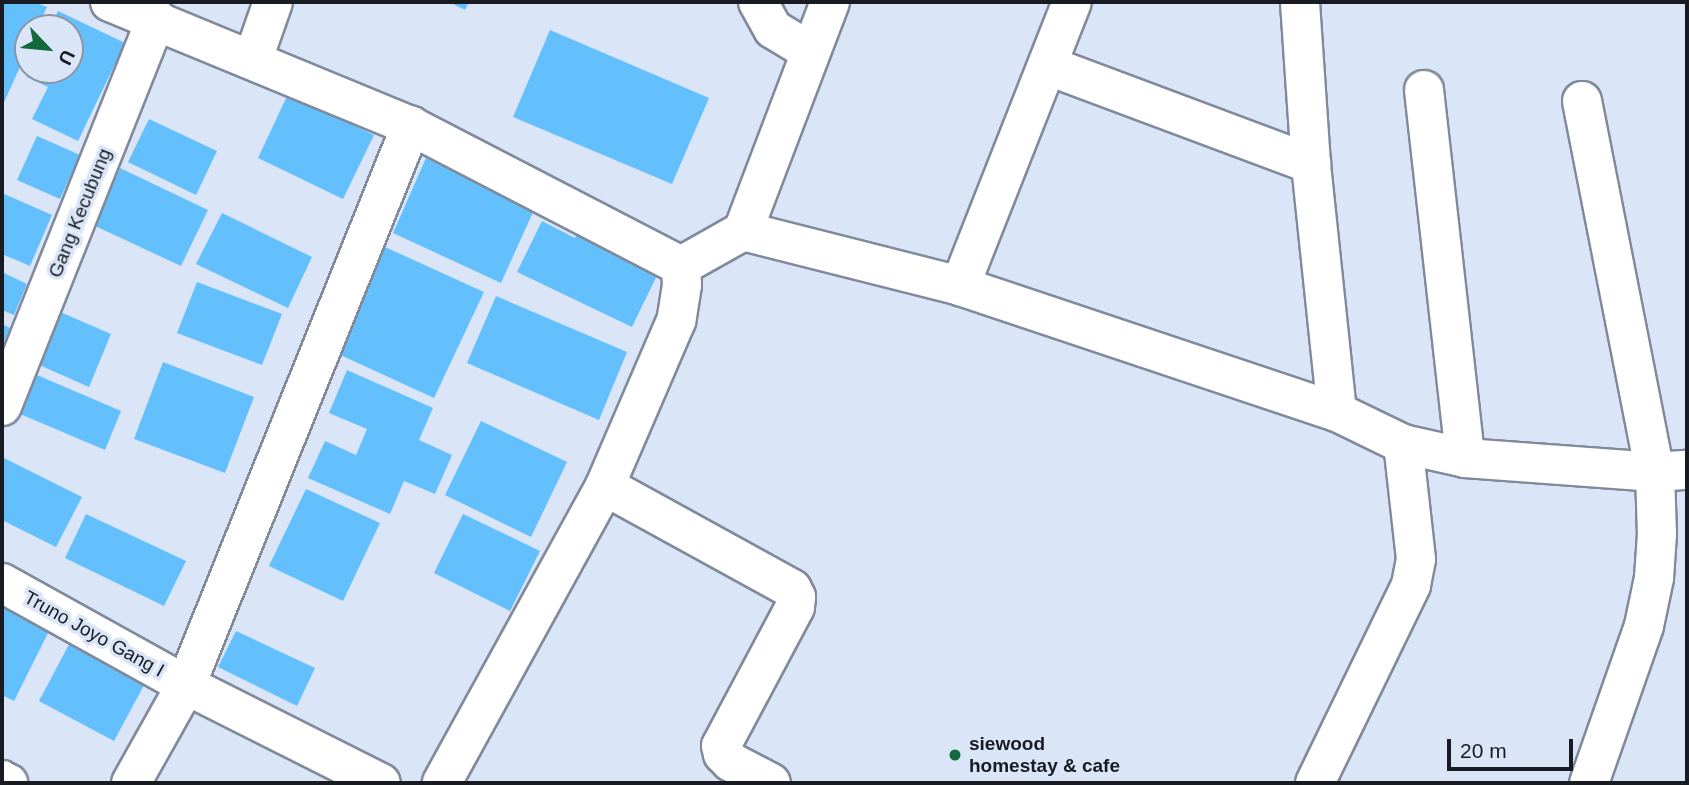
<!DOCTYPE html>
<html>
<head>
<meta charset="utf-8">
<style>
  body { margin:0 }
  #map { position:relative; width:1689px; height:785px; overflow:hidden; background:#dae5f8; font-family:Helvetica,sans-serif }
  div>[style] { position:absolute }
  .building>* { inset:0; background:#64c0fd }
  .roads { filter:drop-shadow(2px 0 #808a9b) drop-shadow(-2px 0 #808a9b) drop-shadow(0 2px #808a9b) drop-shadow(0 -2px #808a9b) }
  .minor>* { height:38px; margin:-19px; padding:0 19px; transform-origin:19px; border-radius:19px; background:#fff }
  .dots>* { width:19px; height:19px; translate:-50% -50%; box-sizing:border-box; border:4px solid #dae5f8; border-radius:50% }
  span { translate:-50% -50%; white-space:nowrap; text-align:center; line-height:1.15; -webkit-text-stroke:7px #dae5f8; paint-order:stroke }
  .street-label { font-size:19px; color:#181c22 }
  .poi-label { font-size:19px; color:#181c22; font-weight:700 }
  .left { translate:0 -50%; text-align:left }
  .frame { position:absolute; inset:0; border:4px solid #181c22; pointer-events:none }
  .north { position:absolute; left:14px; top:14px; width:70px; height:70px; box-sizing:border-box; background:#dae5f8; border:2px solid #8c95a2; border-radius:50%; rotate:116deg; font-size:19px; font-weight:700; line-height:28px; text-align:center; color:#181c22 }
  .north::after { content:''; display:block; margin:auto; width:24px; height:32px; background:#13693b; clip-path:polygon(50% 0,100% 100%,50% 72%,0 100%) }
  .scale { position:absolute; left:1447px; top:739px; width:126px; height:32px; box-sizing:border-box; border:4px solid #181c22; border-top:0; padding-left:9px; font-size:21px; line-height:24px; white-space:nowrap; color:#181c22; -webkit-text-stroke:5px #dae5f8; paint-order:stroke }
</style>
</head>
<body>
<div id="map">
  <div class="building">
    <i style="clip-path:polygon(2px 2px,34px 2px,47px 7px,37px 28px,28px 28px,28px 49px,2px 107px)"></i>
    <i style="clip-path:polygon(449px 2px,469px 2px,465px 10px)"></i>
    <i style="clip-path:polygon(58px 11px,125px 43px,78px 141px,32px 119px,48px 87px,27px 77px,30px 70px,70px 70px,70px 28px,50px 28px)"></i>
    <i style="clip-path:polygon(550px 30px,709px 98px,672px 184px,513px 117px)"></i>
    <i style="clip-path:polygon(288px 94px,374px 135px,343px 199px,258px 158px)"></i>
    <i style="clip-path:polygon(149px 119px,217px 151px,196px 195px,128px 162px)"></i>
    <i style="clip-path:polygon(37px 136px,80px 155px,60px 199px,17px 180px)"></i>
    <i style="clip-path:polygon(426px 158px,534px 210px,501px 283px,393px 233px)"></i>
    <i style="clip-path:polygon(120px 168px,208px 210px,181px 266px,93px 225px)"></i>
    <i style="clip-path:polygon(2px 193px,52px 215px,30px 266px,2px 254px)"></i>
    <i style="clip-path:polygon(222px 213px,312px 257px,288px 308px,196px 264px)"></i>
    <i style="clip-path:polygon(542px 221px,575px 238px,582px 224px,663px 263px,632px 327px,517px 272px)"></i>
    <i style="clip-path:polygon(385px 247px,484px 292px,434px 398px,336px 353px)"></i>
    <i style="clip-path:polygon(2px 272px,27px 284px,14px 315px,2px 310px)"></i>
    <i style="clip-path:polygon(197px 282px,282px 314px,262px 365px,177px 333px)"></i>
    <i style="clip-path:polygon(496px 296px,627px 352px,599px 420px,467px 363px)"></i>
    <i style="clip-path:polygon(51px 308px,111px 334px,89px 387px,28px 360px)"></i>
    <i style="clip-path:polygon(2px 324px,10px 328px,2px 346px)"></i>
    <i style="clip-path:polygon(163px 362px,254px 397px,225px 473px,134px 439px)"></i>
    <i style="clip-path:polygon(23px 369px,121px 411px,105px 450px,6px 408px)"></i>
    <i style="clip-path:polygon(347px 370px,433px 408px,419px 440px,452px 455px,435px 494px,404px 481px,390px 514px,308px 478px,325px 441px,356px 455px,367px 429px,329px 413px)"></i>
    <i style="clip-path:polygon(481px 421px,567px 462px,531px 537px,445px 495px)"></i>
    <i style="clip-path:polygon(2px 457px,82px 497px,56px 547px,2px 520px)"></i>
    <i style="clip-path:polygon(306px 489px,380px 523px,343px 601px,269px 566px)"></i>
    <i style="clip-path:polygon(86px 514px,186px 561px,164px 606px,65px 558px)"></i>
    <i style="clip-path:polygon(463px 514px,540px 551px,510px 611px,434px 573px)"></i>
    <i style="clip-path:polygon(2px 605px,50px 629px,14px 701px,2px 695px)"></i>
    <i style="clip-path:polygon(236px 631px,315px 668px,297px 706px,218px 667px)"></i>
    <i style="clip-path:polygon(74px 635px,149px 676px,114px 741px,39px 701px)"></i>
  </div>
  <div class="roads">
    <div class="minor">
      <i style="left:110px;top:2px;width:326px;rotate:22.4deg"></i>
      <i style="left:758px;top:2px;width:31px;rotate:61deg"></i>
      <i style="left:773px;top:29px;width:44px;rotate:31.2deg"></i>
      <i style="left:253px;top:59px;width:60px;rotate:-70.7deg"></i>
      <i style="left:1049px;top:66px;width:280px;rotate:20.5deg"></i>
      <i style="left:1424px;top:90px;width:370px;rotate:83.6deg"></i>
      <i style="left:1582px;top:101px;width:378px;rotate:78.9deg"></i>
      <i style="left:1655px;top:472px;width:62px;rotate:88.2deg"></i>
      <i style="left:1657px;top:534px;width:44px;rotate:93.9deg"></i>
      <i style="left:1654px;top:578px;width:49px;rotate:101.8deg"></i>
      <i style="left:1644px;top:626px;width:166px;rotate:109.3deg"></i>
      <i style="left:743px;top:231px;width:245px;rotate:-69.2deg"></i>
      <i style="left:681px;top:266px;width:71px;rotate:-29.4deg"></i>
      <i style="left:743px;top:231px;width:224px;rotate:14.2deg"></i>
      <i style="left:960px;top:286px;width:397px;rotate:18.5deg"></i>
      <i style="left:1337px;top:412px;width:249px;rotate:-96deg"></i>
      <i style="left:1311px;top:164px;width:162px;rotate:-93.9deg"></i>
      <i style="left:960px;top:286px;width:305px;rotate:-68.5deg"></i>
      <i style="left:2px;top:406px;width:417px;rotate:-68.3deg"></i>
      <i style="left:1337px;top:412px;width:73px;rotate:25.9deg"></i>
      <i style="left:1403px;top:444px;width:64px;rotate:12.7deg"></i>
      <i style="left:1465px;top:458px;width:191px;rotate:4.2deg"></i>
      <i style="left:1655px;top:472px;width:32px;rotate:-4deg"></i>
      <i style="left:605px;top:486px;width:213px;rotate:28.8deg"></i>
      <i style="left:792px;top:589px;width:9px;rotate:63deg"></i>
      <i style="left:796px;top:597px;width:10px;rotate:96deg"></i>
      <i style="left:795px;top:607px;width:157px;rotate:118deg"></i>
      <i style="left:721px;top:746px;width:8px;rotate:76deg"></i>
      <i style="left:723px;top:754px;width:11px;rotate:45deg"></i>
      <i style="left:731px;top:762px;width:45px;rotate:27.7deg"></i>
      <i style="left:2px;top:583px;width:210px;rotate:29deg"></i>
      <i style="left:186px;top:685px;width:218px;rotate:26.7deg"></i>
      <i style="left:2px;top:780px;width:7px;rotate:27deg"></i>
      <i style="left:131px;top:783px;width:112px;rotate:-60.7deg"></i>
      <i style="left:186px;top:685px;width:603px;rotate:-68.07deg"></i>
      <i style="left:411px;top:126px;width:304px;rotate:27.4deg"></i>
      <i style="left:681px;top:266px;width:19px;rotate:87deg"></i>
      <i style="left:682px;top:285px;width:36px;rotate:99deg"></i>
      <i style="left:676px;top:321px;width:180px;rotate:113.3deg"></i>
      <i style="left:605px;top:486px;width:339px;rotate:118.8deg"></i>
      <i style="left:1315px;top:783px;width:220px;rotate:-64.1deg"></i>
      <i style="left:1411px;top:585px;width:26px;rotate:-79deg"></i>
      <i style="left:1416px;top:559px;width:116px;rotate:-96.4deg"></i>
    </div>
  </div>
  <div class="dots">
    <i style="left:955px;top:755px;background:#13693b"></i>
  </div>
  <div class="street-label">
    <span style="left:80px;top:213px;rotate:-68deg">Gang Kecubung</span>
    <span style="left:94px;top:634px;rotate:29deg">Truno Joyo Gang I</span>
  </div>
  <div class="poi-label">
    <span class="left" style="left:969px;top:755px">siewood<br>homestay &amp; cafe</span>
  </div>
  <div class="frame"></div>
  <div class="north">U</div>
  <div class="scale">20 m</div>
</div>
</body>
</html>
